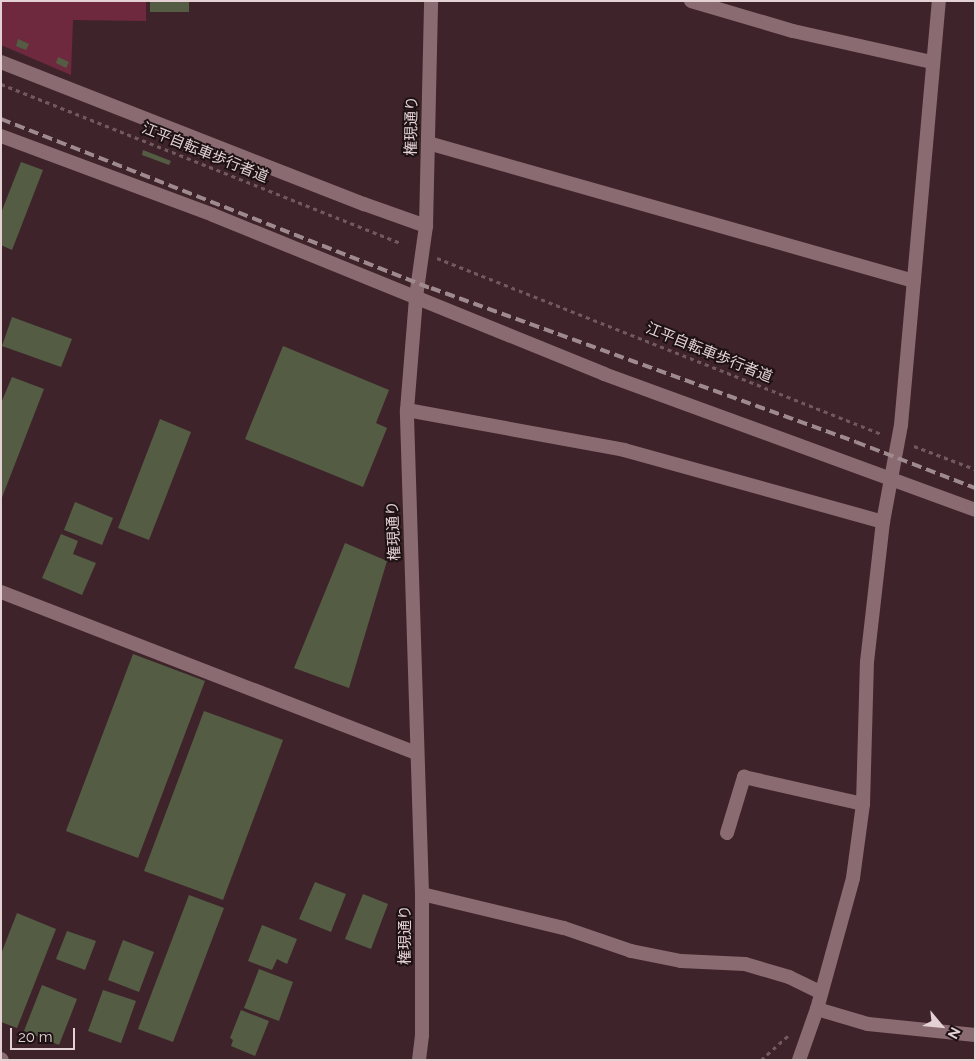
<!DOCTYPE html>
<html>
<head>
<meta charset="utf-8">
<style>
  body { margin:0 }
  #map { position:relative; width:976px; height:1061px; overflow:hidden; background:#3e242a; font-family:Raleway,"Noto Sans JP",sans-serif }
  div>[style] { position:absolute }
  .green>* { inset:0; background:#6e293e }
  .building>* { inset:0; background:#545d44 }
  .path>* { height:3px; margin-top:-1.5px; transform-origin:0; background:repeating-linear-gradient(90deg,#715a5f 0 4px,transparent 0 8px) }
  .minor>* { height:14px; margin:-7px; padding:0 7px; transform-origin:7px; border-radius:7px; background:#8b6b72 }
  .tertiary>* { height:14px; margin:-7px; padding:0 7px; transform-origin:7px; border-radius:7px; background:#8b6b72 }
  .rail>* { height:4px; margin-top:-2px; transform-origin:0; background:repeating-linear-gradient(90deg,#9f8a8e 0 10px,transparent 0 15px) }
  span { translate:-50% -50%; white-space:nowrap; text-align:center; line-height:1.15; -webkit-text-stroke:4px #1d1114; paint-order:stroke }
  .street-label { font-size:15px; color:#e3d1d4 }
  .frame { position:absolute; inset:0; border:2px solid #e3d1d4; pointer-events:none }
  .north { position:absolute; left:916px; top:1001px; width:50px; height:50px; -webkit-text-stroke:4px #1d1114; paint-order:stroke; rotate:118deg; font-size:14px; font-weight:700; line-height:20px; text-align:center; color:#e3d1d4 }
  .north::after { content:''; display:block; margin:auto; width:18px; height:22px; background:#e3d1d4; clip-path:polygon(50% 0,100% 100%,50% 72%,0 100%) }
  .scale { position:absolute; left:10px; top:1028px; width:65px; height:22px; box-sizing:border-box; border:2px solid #e3d1d4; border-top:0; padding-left:6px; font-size:15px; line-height:18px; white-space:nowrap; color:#e3d1d4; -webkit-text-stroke:4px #1d1114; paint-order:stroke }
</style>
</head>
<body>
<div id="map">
  <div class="green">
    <i style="clip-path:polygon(75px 1px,146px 1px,146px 21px,73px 20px,71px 75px,1px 45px,1px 2px)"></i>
  </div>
  <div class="building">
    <i style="clip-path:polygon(150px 1px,189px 1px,189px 12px,150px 12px)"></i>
    <i style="clip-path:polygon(18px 39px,29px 44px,26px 50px,16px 46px)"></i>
    <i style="clip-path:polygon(58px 57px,69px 62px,66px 68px,56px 63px)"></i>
    <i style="clip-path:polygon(143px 150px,171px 161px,169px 165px,142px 155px)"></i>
    <i style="clip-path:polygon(21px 162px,43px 170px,12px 250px,1px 245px,1px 213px)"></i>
    <i style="clip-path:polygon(12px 317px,72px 339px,61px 367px,2px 346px)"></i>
    <i style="clip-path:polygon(283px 346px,389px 390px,376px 423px,387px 428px,363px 487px,245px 439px)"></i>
    <i style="clip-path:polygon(12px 377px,44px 389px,1px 500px,1px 403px)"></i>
    <i style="clip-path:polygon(160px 419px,191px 432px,149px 540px,118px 528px)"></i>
    <i style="clip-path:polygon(75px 502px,113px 518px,102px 545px,64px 530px)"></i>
    <i style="clip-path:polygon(61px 534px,78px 541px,73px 554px,96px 563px,82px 595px,42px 578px)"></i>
    <i style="clip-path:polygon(345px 543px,387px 561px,349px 688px,294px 668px)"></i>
    <i style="clip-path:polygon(133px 654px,205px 681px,138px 858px,66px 831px)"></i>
    <i style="clip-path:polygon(204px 711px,283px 740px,223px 900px,144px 871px)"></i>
    <i style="clip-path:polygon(315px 882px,346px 894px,331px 932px,299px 919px)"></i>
    <i style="clip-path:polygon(363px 894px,388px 904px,371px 949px,345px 939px)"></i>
    <i style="clip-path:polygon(189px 895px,224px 908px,173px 1042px,138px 1029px)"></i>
    <i style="clip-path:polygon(17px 913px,56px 929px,17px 1028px,1px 1022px,1px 954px)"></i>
    <i style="clip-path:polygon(262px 925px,297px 939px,287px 964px,277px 959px,272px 970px,248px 961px)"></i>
    <i style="clip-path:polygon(67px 931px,96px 941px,85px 970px,56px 959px)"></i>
    <i style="clip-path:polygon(123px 940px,154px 952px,139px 992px,108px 980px)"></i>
    <i style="clip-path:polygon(259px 969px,293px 982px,279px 1021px,244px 1008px)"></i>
    <i style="clip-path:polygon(42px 985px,77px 999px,59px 1045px,24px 1031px)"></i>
    <i style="clip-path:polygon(103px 990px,136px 1001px,121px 1043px,88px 1031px)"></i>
    <i style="clip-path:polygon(241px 1010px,269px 1021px,255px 1056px,231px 1046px,233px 1040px,230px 1038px)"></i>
  </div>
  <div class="path">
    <i style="left:1px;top:84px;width:430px;rotate:21.7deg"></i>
    <i style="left:437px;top:258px;width:479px;rotate:21.6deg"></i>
    <i style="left:914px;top:446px;width:65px;rotate:20.7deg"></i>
    <i style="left:761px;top:1060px;width:38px;rotate:-42deg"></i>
  </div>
  <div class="minor">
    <i style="left:691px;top:1px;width:106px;rotate:16.4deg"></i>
    <i style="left:793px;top:31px;width:142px;rotate:12.6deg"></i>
    <i style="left:1px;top:62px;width:390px;rotate:21.4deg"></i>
    <i style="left:364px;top:204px;width:66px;rotate:19.5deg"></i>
    <i style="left:428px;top:143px;width:505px;rotate:15.85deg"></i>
    <i style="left:407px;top:410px;width:221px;rotate:10.4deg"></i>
    <i style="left:624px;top:450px;width:269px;rotate:15.5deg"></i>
    <i style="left:1px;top:592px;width:446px;rotate:21.2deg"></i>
    <i style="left:727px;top:833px;width:59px;rotate:-73.1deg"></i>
    <i style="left:744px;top:777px;width:122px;rotate:12.8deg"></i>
    <i style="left:422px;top:894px;width:146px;rotate:13.5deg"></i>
    <i style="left:564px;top:928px;width:71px;rotate:18.9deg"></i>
    <i style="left:631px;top:951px;width:51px;rotate:11.3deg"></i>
    <i style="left:681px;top:961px;width:64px;rotate:2.7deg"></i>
    <i style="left:745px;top:964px;width:46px;rotate:16.5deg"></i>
    <i style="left:789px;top:977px;width:34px;rotate:26deg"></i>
    <i style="left:817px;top:1009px;width:53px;rotate:16.4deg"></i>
    <i style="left:868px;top:1024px;width:108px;rotate:5.9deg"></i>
    <i style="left:1px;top:1059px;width:1px;rotate:45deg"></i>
    <i style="left:799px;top:1060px;width:54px;rotate:-70.6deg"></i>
    <i style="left:817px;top:1009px;width:136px;rotate:-74.6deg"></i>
    <i style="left:853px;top:878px;width:75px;rotate:-82.3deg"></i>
    <i style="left:863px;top:804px;width:142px;rotate:-88.4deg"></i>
    <i style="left:867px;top:662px;width:141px;rotate:-83.5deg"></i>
    <i style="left:883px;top:522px;width:99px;rotate:-79.5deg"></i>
    <i style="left:901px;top:425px;width:426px;rotate:-84.9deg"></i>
  </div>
  <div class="tertiary">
    <i style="left:1px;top:136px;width:226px;rotate:20.4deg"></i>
    <i style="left:213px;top:215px;width:422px;rotate:22.1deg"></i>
    <i style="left:604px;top:374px;width:395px;rotate:20.1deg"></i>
    <i style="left:419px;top:1060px;width:25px;rotate:-83deg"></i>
    <i style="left:422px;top:1035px;width:141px;rotate:-90deg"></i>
    <i style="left:422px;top:894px;width:484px;rotate:-91.8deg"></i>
    <i style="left:407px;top:410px;width:113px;rotate:-85.4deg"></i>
    <i style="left:416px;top:297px;width:72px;rotate:-82deg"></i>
    <i style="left:426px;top:226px;width:225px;rotate:-88.7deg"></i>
  </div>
  <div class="rail">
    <i style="left:1px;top:119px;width:462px;rotate:21.5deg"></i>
    <i style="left:431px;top:288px;width:452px;rotate:19.9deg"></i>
    <i style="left:856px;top:442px;width:128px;rotate:21.1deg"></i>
  </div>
  <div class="street-label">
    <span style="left:412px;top:126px;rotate:-89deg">権現通り</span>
    <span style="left:205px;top:153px;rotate:22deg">江平自転車歩行者道</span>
    <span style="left:709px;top:353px;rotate:22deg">江平自転車歩行者道</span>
    <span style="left:394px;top:531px;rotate:-92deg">権現通り</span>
    <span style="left:406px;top:935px;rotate:-90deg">権現通り</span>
  </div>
  <div class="frame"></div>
  <div class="north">N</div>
  <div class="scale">20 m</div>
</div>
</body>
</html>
